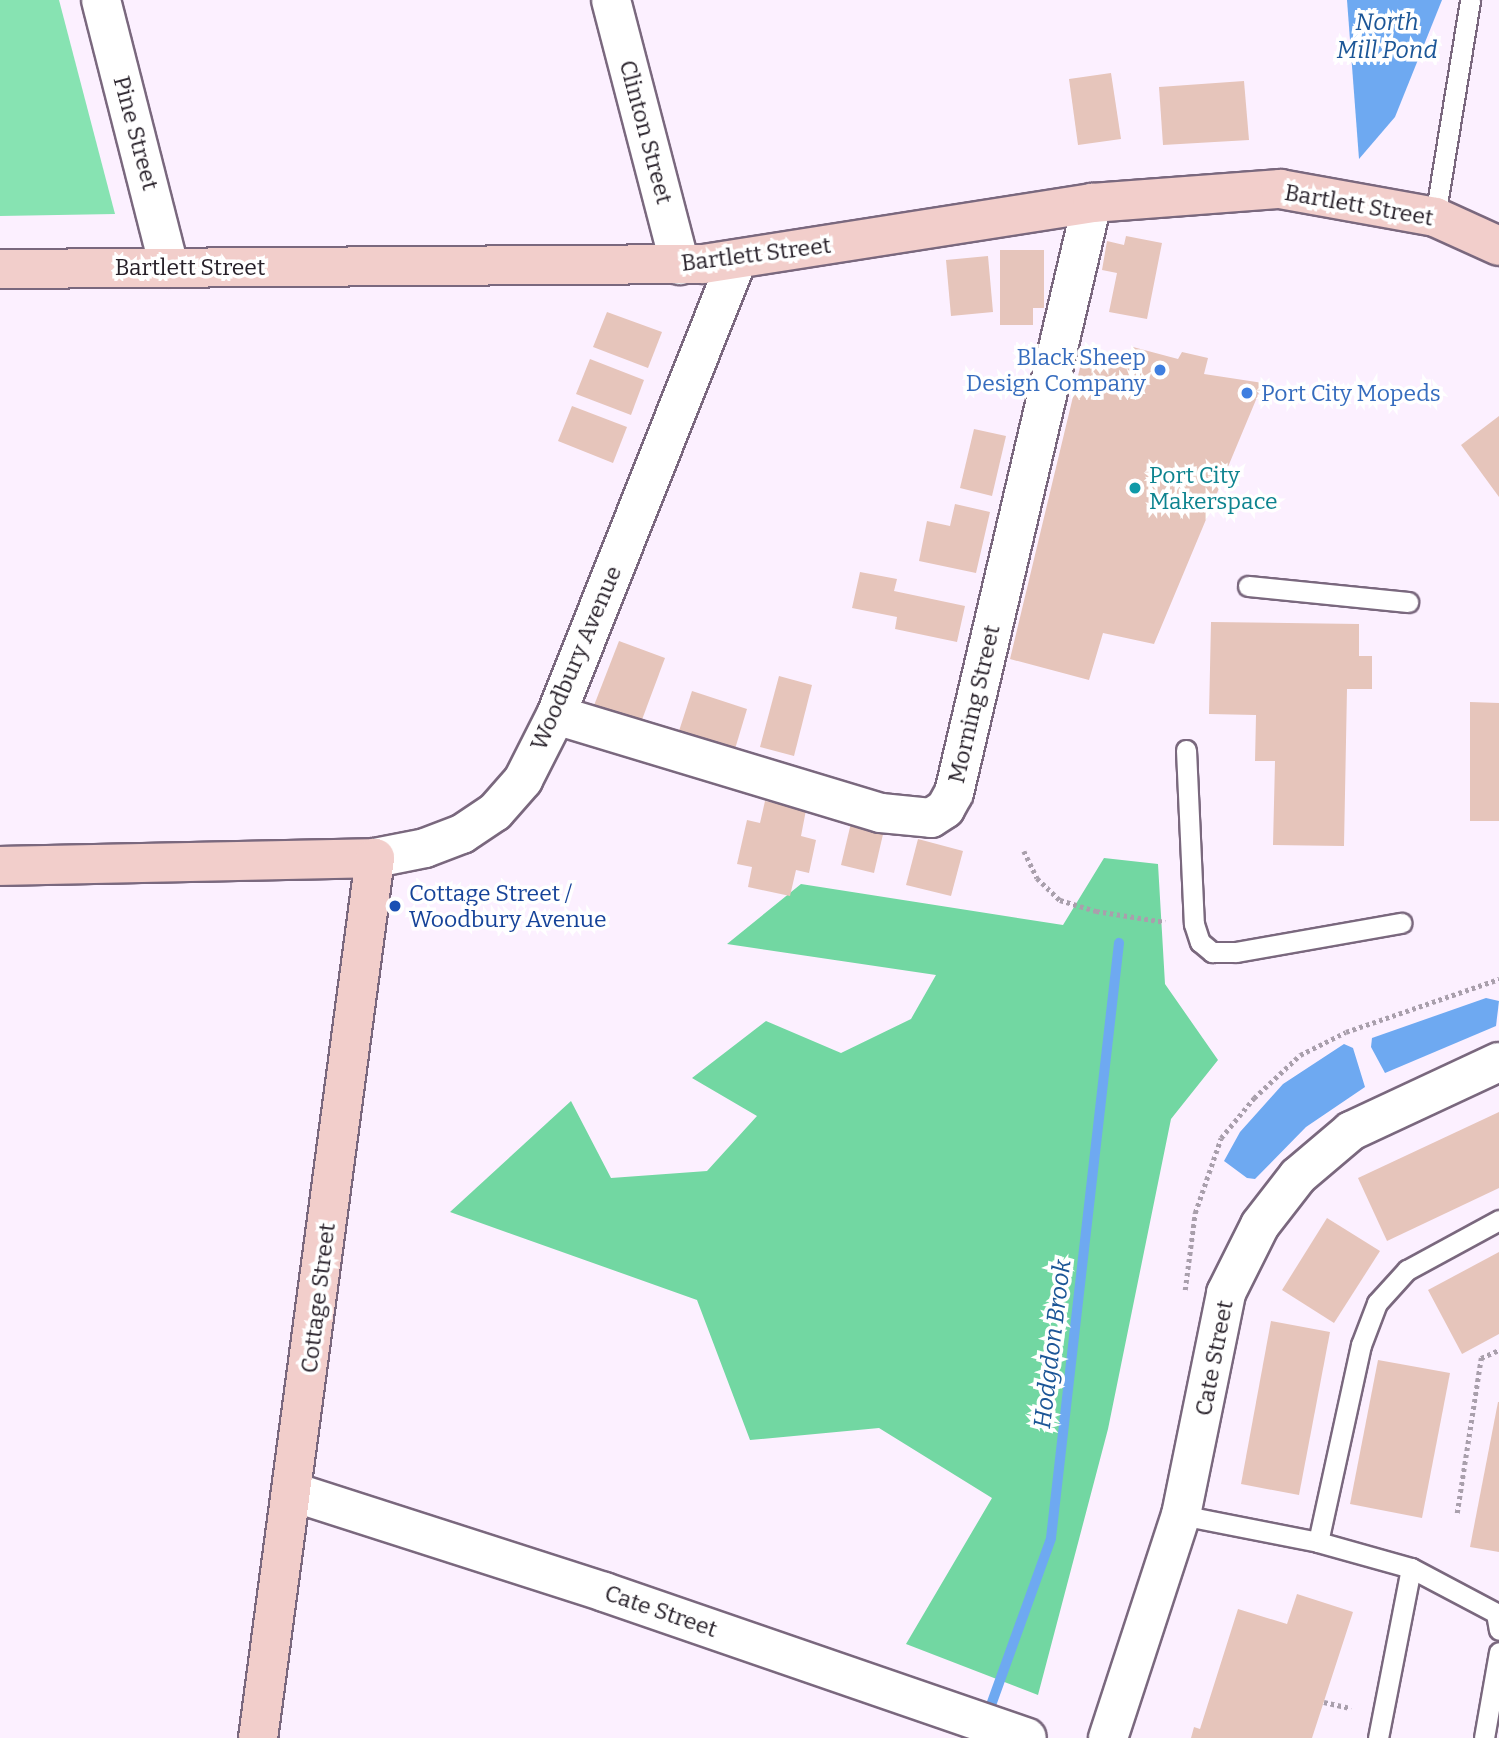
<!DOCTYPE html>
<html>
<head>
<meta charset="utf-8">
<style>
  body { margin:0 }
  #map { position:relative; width:1499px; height:1738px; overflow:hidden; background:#fcf0ff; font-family:Bitter,serif }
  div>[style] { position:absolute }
  .green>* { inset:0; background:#87e3b2 }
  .forest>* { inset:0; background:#72d7a2 }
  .water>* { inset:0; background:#6ea9f1 }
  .stream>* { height:10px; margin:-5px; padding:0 5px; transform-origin:5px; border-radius:5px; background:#6ea9f1 }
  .building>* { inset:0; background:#e6c5bb }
  .path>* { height:4.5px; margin-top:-2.25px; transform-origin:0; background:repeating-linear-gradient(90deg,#a99fac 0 3.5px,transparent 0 7px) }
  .roads { filter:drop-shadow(2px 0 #7a687e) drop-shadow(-2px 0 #7a687e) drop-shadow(0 2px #7a687e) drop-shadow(0 -2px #7a687e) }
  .lane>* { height:19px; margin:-9.5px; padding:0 9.5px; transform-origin:9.5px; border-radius:9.5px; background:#fff }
  .street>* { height:38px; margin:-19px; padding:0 19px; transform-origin:19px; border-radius:19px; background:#fff }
  .secondary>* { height:38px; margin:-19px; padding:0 19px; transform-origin:19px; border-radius:19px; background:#f2cecb }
  .dots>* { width:19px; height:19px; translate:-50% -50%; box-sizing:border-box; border:4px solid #fff; border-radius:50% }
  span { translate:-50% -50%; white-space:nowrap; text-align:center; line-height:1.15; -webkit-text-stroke:7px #fff; paint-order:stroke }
  .street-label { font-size:23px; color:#272029 }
  .shop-label { font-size:23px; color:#366cbe }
  .right { translate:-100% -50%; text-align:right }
  .left { translate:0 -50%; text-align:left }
  .culture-label { font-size:23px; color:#0d838f }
  .transit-label { font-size:23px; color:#164399 }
  .water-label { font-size:24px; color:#1c5697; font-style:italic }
</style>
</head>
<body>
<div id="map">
  <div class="green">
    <i style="clip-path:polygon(0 0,59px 0,115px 214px,0 216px)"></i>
  </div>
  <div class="forest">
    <i style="clip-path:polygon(1104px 858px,1158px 864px,1165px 984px,1218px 1060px,1171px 1119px,1108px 1429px,1038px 1695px,906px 1644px,992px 1498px,879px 1428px,750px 1440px,697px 1300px,450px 1212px,571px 1101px,611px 1178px,707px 1171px,757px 1116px,692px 1078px,766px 1021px,841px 1053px,911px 1019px,936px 975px,727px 944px,801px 884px,1063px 925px)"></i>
  </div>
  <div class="water">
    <i style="clip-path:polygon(1347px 0,1442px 0,1395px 117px,1359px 159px)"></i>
    <i style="clip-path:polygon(1486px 998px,1499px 1001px,1496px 1026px,1385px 1073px,1371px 1047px,1372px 1038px)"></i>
    <i style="clip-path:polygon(1344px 1044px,1353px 1048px,1365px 1087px,1306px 1127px,1255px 1179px,1247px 1178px,1224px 1161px,1240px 1132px,1283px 1084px)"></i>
  </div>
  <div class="stream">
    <i style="left:986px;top:1719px;width:192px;rotate:-70.2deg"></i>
    <i style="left:1051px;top:1538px;width:599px;rotate:-83.48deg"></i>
  </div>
  <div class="building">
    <i style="clip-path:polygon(1111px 73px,1121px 139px,1078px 145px,1069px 79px)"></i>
    <i style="clip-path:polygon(1244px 81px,1249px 140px,1163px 145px,1159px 87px)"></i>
    <i style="clip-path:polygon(1126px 236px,1162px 243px,1147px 319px,1109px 312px,1117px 273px,1102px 270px,1107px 241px,1124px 245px)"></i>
    <i style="clip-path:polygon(1000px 250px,1044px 250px,1044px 308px,1033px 308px,1033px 325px,1000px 325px)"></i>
    <i style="clip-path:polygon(988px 256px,993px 312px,951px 316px,946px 260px)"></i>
    <i style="clip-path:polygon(607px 312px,662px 332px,648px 368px,593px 347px)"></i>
    <i style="clip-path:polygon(1133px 347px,1178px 359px,1182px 352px,1208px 358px,1204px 374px,1263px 383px,1154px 644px,1103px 633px,1089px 680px,1010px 659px,1083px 355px,1127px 364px)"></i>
    <i style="clip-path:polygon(590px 359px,644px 380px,631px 415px,576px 394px)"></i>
    <i style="clip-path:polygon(572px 406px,627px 427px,613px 463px,558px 441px)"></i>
    <i style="clip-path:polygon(1499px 416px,1499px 497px,1461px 445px)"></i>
    <i style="clip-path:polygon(974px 429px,1006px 436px,992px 496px,960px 488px)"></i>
    <i style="clip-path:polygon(955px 504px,990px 512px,976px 573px,919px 561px,927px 521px,950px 526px)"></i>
    <i style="clip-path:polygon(860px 572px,897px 579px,894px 591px,965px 606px,957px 642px,895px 629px,897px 617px,852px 608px)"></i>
    <i style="clip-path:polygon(1211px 622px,1359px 624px,1359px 656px,1372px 656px,1372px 689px,1347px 689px,1344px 846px,1273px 845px,1275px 761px,1255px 761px,1256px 715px,1209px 714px)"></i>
    <i style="clip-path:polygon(619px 641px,665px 658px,640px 725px,593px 708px)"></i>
    <i style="clip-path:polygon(779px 676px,812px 685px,794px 756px,760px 747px)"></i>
    <i style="clip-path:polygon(692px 691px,747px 709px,735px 749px,679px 731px)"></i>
    <i style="clip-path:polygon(1470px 702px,1499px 703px,1499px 821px,1470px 821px)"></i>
    <i style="clip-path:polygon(765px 801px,806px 810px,801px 836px,816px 840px,809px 873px,796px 870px,790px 896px,748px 887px,752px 867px,737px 864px,747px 820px,760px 823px)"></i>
    <i style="clip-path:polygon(851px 823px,884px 830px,874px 873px,841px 865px)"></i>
    <i style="clip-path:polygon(918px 839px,963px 851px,951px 896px,906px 885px)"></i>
    <i style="clip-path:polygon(1499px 1112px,1499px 1188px,1387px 1241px,1358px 1178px)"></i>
    <i style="clip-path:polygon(1327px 1218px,1380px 1251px,1334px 1323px,1282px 1290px)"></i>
    <i style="clip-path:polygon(1499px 1252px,1499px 1334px,1462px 1354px,1428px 1290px)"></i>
    <i style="clip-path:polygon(1271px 1321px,1330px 1332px,1299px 1495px,1241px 1484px)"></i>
    <i style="clip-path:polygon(1378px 1360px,1450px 1373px,1422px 1518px,1350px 1504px)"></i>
    <i style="clip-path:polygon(1498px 1402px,1499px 1402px,1499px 1552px,1470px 1547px)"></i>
    <i style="clip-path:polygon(1297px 1594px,1353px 1612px,1312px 1738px,1191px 1738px,1194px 1727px,1200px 1729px,1238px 1609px,1287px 1624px)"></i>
  </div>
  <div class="path">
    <i style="left:1024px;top:851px;width:30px;rotate:64deg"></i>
    <i style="left:1037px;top:878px;width:32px;rotate:44deg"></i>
    <i style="left:1060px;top:900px;width:38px;rotate:17deg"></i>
    <i style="left:1096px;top:911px;width:70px;rotate:9.1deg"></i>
    <i style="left:1185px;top:1290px;width:78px;rotate:-82.6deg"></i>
    <i style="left:1195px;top:1213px;width:79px;rotate:-70.9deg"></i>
    <i style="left:1221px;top:1138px;width:52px;rotate:-50.5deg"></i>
    <i style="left:1254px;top:1098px;width:63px;rotate:-43.1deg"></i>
    <i style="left:1300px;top:1055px;width:51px;rotate:-26.6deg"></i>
    <i style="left:1346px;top:1032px;width:162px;rotate:-19.1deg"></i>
    <i style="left:1457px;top:1513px;width:157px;rotate:-81.2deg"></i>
    <i style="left:1481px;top:1358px;width:20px;rotate:-24deg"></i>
    <i style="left:1324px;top:1702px;width:28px;rotate:13deg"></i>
  </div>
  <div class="roads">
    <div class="lane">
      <i style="left:1435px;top:217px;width:220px;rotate:-80.8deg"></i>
      <i style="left:1248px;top:586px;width:161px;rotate:5.7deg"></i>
      <i style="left:1186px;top:750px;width:174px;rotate:87.4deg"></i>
      <i style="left:1194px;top:924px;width:19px;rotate:72deg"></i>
      <i style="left:1200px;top:942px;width:16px;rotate:40deg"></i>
      <i style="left:1212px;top:952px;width:24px"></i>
      <i style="left:1236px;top:952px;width:168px;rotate:-10deg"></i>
      <i style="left:1181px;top:1515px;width:140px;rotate:11.1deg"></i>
      <i style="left:1318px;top:1542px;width:97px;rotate:15.6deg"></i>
      <i style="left:1411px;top:1568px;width:96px;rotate:27.9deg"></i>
      <i style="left:1496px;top:1613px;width:17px;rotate:80deg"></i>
      <i style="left:1318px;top:1542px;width:202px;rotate:-77.7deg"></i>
      <i style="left:1361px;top:1345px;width:45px;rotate:-69.1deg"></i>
      <i style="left:1377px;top:1303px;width:45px;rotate:-47.7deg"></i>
      <i style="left:1407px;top:1270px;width:105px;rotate:-28.5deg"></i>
      <i style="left:1378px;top:1738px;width:173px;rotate:-79deg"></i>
      <i style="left:1484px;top:1738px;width:87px;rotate:-80.1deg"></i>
    </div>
    <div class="street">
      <i style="left:101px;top:0;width:276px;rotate:75.7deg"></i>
      <i style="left:611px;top:0;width:274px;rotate:75.4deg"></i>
      <i style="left:556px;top:715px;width:339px;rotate:16.8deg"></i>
      <i style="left:881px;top:813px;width:50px;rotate:5.7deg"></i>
      <i style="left:931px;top:818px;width:17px;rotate:-33deg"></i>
      <i style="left:945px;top:809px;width:18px;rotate:-61deg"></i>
      <i style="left:954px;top:793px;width:606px;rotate:-76.84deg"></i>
      <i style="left:375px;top:858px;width:51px;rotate:-11.3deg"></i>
      <i style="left:425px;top:848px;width:40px;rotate:-21deg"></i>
      <i style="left:462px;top:834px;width:40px;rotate:-34deg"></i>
      <i style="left:495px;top:812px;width:43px;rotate:-48.8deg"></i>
      <i style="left:523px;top:780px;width:73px;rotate:-63.1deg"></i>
      <i style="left:556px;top:715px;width:489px;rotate:-68.3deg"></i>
      <i style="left:293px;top:1492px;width:327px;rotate:17.8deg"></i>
      <i style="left:604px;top:1592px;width:447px;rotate:19deg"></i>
      <i style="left:1108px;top:1738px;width:235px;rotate:-71.9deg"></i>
      <i style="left:1181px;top:1515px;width:227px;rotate:-78.5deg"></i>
      <i style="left:1226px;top:1293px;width:76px;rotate:-63.4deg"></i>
      <i style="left:1260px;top:1225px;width:62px;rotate:-52.2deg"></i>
      <i style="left:1298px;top:1176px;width:70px;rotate:-40.3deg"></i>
      <i style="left:1351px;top:1131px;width:163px;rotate:-25deg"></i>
    </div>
    <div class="secondary">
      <i style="left:0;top:269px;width:703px;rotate:-0.41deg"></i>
      <i style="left:703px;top:264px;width:394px;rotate:-8.9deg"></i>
      <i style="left:1092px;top:203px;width:189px;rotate:-4.3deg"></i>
      <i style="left:1280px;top:189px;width:158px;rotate:10.2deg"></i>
      <i style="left:1435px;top:217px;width:70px;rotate:24.4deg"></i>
      <i style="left:0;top:866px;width:375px;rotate:-1.2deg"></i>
      <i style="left:375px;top:858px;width:888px;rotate:97.57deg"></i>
    </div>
  </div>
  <div class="dots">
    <i style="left:1160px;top:370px;background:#3f7fe0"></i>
    <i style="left:1247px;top:393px;background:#3f7fe0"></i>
    <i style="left:1135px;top:488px;background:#0f9aa8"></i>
    <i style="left:395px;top:906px;background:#1a4fb4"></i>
  </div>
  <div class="street-label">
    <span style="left:646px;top:132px;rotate:75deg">Clinton Street</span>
    <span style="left:136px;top:133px;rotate:75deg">Pine Street</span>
    <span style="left:1359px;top:205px;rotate:10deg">Bartlett Street</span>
    <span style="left:756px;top:254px;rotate:-7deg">Bartlett Street</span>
    <span style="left:190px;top:267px">Bartlett Street</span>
    <span style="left:576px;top:658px;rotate:-67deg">Woodbury Avenue</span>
    <span style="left:974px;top:704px;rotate:-77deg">Morning Street</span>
    <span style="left:318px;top:1298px;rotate:-83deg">Cottage Street</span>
    <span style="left:1214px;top:1358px;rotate:-79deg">Cate Street</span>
    <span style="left:661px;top:1611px;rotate:19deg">Cate Street</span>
  </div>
  <div class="shop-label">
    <span class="right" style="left:1146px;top:370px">Black Sheep<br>Design Company</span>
    <span class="left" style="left:1261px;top:393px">Port City Mopeds</span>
  </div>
  <div class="culture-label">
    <span class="left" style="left:1149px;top:488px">Port City<br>Makerspace</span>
  </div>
  <div class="transit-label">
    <span class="left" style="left:409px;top:906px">Cottage Street /<br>Woodbury Avenue</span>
  </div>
  <div class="water-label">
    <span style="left:1387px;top:37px">North<br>Mill Pond</span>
    <span style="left:1053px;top:1344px;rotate:-83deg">Hodgdon Brook</span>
  </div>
</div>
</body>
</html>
